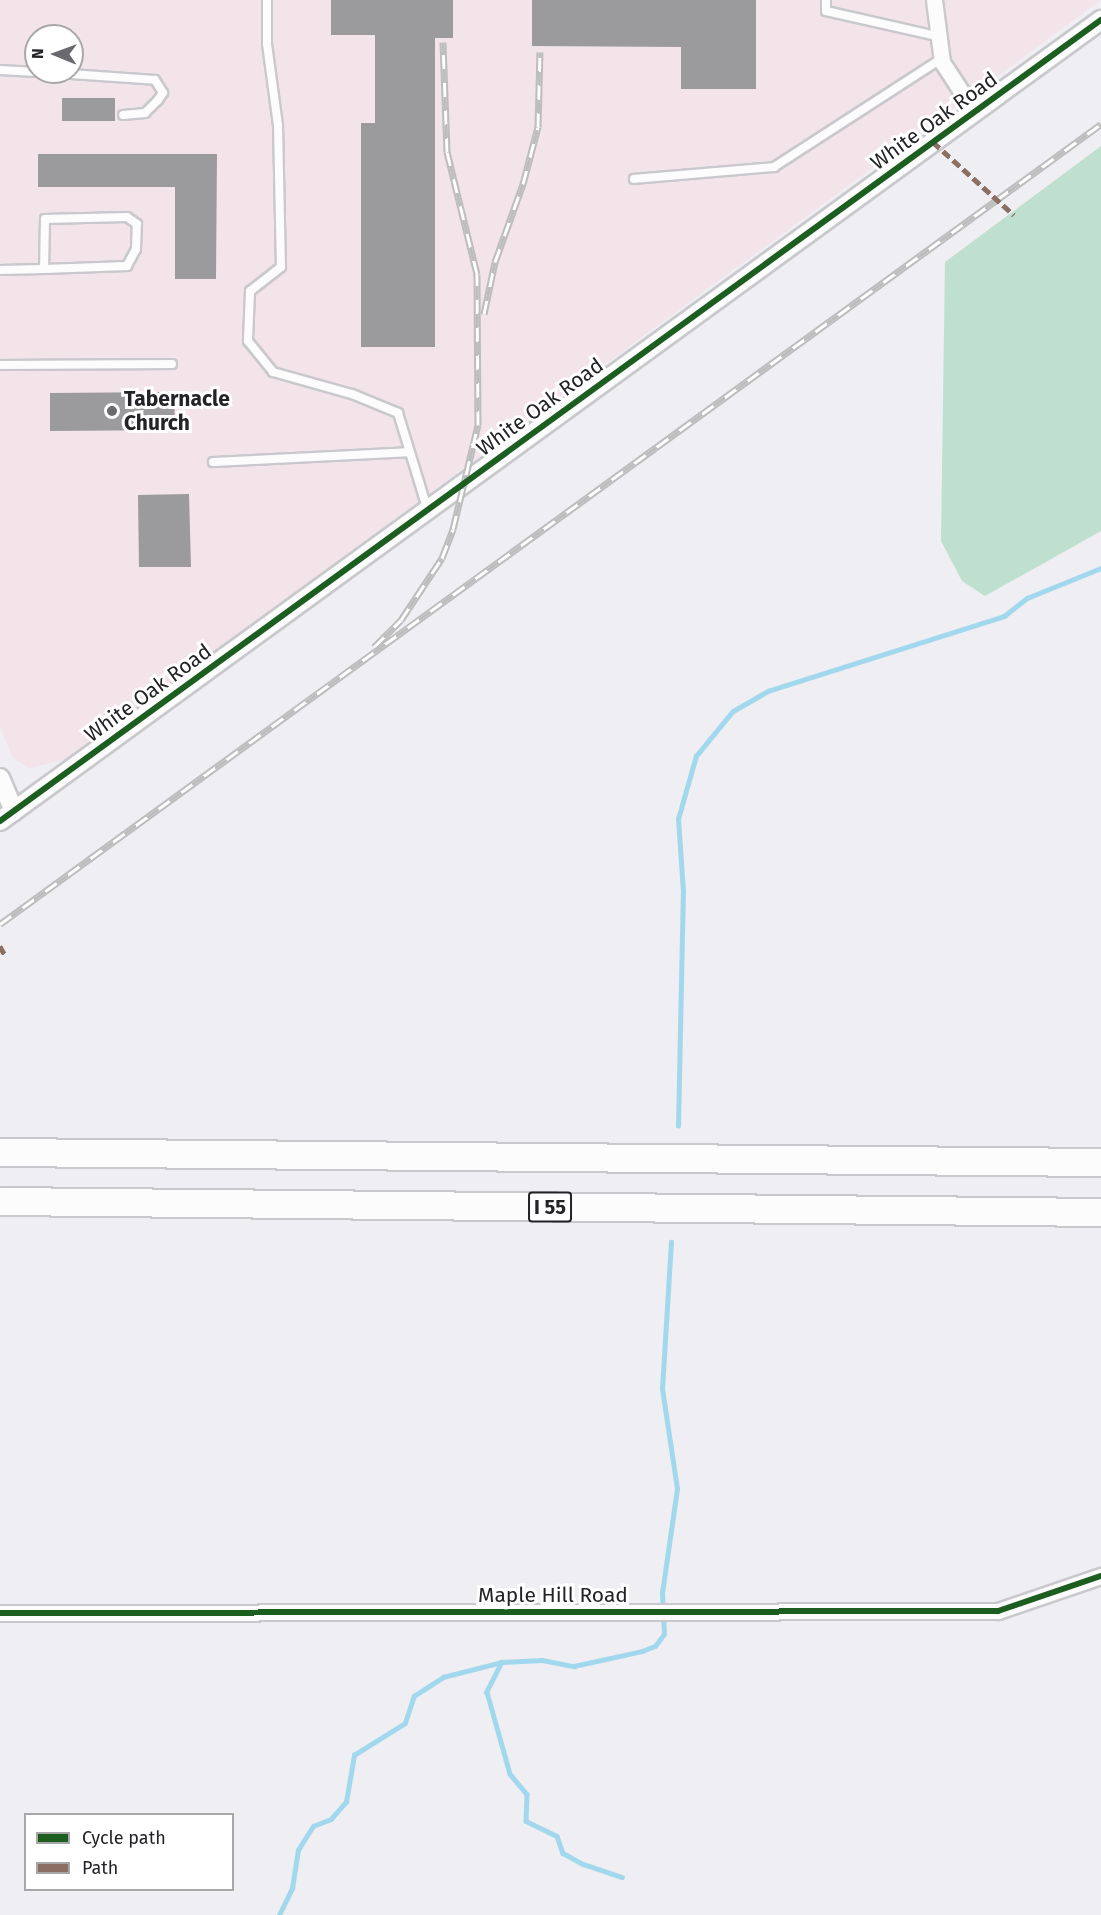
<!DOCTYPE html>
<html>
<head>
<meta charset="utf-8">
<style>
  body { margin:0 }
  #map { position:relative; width:1101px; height:1915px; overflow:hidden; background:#eeeef3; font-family:"Fira Sans",sans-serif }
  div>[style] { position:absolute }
  .industrial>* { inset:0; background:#f2e4e8 }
  .green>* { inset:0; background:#bfe0cf }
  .stream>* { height:4.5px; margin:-2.25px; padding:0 2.25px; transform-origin:2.25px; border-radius:2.25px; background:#a2d8ed }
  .building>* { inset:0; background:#9b9a9c }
  .roads { filter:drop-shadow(2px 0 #c9c9cd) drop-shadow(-2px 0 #c9c9cd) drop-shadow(0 2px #c9c9cd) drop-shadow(0 -2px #c9c9cd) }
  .service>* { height:8px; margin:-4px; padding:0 4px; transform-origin:4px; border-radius:4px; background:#fcfcfd }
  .minor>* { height:15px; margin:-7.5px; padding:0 7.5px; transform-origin:7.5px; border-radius:7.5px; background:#fcfcfd }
  .tertiary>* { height:18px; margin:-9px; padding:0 9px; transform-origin:9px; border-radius:9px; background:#fcfcfd }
  .motorway>* { height:27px; margin:-13.5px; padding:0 13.5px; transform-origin:13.5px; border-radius:13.5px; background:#fcfcfd }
  .rail>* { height:7px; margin-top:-3.5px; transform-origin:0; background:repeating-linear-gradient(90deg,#fff 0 14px,#bdbdbd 0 28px); box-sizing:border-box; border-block:2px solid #bdbdbd }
  .quiet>* { height:4.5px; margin-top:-2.25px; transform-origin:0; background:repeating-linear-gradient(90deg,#8d6e63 0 9px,transparent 0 13.5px) }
  .cycleway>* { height:6px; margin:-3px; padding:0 3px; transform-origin:3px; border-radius:3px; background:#1b5e20 }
  .dots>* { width:16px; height:16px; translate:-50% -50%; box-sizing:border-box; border:3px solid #fff; border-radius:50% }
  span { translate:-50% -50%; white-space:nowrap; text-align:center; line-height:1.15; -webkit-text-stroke:6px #fff; paint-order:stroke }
  .shield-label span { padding:2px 4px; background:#fff; border:2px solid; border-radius:4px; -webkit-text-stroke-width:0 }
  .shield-label { font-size:20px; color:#232226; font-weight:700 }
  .street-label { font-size:21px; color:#232226 }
  .poi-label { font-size:21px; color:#232226; font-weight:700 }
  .left { translate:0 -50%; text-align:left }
  .legend { position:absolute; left:24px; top:1813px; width:210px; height:78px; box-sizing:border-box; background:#fff; border:2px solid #a7a7a8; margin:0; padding:8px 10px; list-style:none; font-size:18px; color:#232226 }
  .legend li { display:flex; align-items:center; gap:12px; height:30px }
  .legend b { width:30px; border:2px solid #a7a7a8 }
  .north { position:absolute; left:24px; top:24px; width:60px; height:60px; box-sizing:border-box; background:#fff; border:2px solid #a7a7a8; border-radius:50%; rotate:271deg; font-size:16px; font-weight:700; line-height:24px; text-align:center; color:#232226 }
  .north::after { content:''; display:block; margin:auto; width:21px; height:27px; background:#6a696e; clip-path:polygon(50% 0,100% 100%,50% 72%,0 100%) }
</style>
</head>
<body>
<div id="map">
  <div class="industrial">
    <i style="clip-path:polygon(evenodd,0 0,1101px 0,66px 760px,29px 768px,13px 758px,0 727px,0 0,36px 36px,72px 36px,72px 72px,36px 72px,36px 36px)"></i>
  </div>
  <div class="green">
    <i style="clip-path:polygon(1101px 146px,1101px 531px,985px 596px,962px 581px,941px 541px,945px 262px)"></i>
  </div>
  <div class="stream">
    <i style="left:678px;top:1126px;width:234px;rotate:-88.8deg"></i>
    <i style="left:683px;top:892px;width:73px;rotate:-93.9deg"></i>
    <i style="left:678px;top:819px;width:66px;rotate:-74.1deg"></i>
    <i style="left:696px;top:756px;width:58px;rotate:-50.6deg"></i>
    <i style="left:733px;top:711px;width:40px;rotate:-29.7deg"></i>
    <i style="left:768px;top:691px;width:248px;rotate:-17.6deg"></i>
    <i style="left:1004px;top:616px;width:29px;rotate:-38deg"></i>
    <i style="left:1027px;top:598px;width:80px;rotate:-22.1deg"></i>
    <i style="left:502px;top:1662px;width:34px;rotate:117deg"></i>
    <i style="left:487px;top:1692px;width:85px;rotate:74.3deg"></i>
    <i style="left:510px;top:1774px;width:26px;rotate:50deg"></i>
    <i style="left:527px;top:1794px;width:27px;rotate:92deg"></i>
    <i style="left:526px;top:1821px;width:34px;rotate:26deg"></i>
    <i style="left:557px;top:1836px;width:18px;rotate:71deg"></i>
    <i style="left:563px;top:1853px;width:23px;rotate:29deg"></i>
    <i style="left:583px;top:1864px;width:41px;rotate:18.4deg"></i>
    <i style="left:279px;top:1915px;width:30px;rotate:-64deg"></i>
    <i style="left:292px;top:1888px;width:38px;rotate:-81deg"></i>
    <i style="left:298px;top:1850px;width:28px;rotate:-58deg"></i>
    <i style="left:313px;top:1826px;width:19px;rotate:-21deg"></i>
    <i style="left:331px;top:1819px;width:23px;rotate:-49deg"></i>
    <i style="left:346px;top:1802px;width:48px;rotate:-80.3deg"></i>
    <i style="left:354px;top:1755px;width:60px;rotate:-32.1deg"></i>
    <i style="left:405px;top:1723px;width:28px;rotate:-72deg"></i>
    <i style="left:414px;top:1696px;width:35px;rotate:-33deg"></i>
    <i style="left:443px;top:1677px;width:61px;rotate:-14.3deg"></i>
    <i style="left:502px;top:1662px;width:40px;rotate:-2.9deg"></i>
    <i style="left:542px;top:1660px;width:33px;rotate:11deg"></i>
    <i style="left:574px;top:1666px;width:70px;rotate:-12.4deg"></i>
    <i style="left:642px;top:1651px;width:14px;rotate:-21deg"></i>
    <i style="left:655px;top:1646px;width:15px;rotate:-53deg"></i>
    <i style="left:664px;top:1634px;width:41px;rotate:-92.8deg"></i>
    <i style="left:662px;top:1593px;width:105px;rotate:-81.8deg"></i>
    <i style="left:677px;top:1489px;width:101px;rotate:-98.5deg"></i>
    <i style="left:662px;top:1389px;width:147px;rotate:-86.5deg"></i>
  </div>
  <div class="building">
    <i style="clip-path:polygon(331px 0,453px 0,453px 38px,435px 38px,435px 347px,361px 347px,361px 123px,375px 123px,375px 35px,331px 35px)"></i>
    <i style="clip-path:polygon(532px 0,756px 0,756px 89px,681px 89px,681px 47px,532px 46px)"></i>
    <i style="clip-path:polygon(62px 98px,115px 98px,115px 121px,62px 121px)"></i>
    <i style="clip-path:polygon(38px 154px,217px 154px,216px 279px,175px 279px,175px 187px,38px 187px)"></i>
    <i style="clip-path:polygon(174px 392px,175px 430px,50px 431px,50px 393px)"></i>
    <i style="clip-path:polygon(189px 494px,191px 567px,139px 567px,138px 495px)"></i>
  </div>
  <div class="roads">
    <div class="service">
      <i style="left:267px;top:0;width:44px;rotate:90deg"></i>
      <i style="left:267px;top:44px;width:82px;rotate:82.3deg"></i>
      <i style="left:278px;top:125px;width:142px;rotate:88.8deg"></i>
      <i style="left:281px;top:267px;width:39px;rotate:142deg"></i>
      <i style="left:250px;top:291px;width:50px;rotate:92.3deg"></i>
      <i style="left:248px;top:341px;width:40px;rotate:51deg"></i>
      <i style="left:273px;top:372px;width:82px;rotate:15.6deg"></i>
      <i style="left:352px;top:394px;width:50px;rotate:22.4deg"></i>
      <i style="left:398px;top:413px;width:99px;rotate:73deg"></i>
      <i style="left:826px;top:0;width:11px;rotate:90deg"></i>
      <i style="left:826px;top:11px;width:114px;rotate:12.7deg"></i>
      <i style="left:0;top:70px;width:36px;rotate:3deg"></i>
      <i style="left:42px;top:72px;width:113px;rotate:4deg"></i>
      <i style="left:155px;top:80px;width:15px;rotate:58deg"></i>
      <i style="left:163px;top:93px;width:9px;rotate:126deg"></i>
      <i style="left:158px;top:100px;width:18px;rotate:135deg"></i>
      <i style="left:145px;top:113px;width:22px;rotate:175deg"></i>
      <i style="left:634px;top:179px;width:141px;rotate:-4.9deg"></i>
      <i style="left:774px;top:167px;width:199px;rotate:-32.9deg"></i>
      <i style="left:0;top:270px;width:44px;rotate:-1.3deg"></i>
      <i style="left:44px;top:269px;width:83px;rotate:-2.1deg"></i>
      <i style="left:127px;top:266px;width:19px;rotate:-62deg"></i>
      <i style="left:136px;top:249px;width:25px;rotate:-88deg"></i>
      <i style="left:137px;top:224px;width:12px;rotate:-145deg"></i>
      <i style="left:127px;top:217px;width:82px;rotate:178.6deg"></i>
      <i style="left:45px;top:219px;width:50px;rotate:91.1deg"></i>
      <i style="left:0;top:365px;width:172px;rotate:-0.3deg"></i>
      <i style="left:213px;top:462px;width:196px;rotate:-2.9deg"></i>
    </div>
    <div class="minor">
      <i style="left:934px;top:0;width:63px;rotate:82.6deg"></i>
      <i style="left:942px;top:62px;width:59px;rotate:56.9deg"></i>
      <i style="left:0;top:1613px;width:998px;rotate:-0.11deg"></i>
      <i style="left:998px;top:1611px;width:109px;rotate:-18.8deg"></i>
    </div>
    <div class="tertiary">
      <i style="left:0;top:778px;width:36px;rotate:67deg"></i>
      <i style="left:0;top:821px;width:1362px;rotate:-36.04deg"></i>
    </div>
    <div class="motorway">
      <i style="left:0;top:1152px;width:1101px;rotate:0.52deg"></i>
      <i style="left:0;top:1201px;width:1101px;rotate:0.57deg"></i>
    </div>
  </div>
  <div class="rail">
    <i style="left:484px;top:314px;width:53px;rotate:-78.1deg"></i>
    <i style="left:495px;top:262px;width:83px;rotate:-70.3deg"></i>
    <i style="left:523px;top:184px;width:59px;rotate:-75.3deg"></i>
    <i style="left:538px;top:127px;width:75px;rotate:-88.5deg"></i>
    <i style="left:374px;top:647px;width:38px;rotate:-45deg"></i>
    <i style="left:401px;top:620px;width:74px;rotate:-56.5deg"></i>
    <i style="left:442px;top:558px;width:31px;rotate:-69deg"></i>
    <i style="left:453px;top:529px;width:107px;rotate:-76.5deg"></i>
    <i style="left:478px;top:425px;width:151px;rotate:-90.4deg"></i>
    <i style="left:477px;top:274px;width:126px;rotate:-103.8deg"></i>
    <i style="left:447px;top:152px;width:110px;rotate:-92.1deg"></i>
    <i style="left:0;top:924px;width:1361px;rotate:-36deg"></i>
  </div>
  <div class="quiet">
    <i style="left:933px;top:142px;width:109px;rotate:42deg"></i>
    <i style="left:0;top:946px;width:10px;rotate:61deg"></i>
  </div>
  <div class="cycleway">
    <i style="left:0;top:821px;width:1362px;rotate:-36.04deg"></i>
    <i style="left:0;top:1613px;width:998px;rotate:-0.11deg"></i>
    <i style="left:998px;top:1611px;width:109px;rotate:-18.8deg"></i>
  </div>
  <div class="dots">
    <i style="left:112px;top:411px;background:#6a696e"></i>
  </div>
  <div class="shield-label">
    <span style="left:550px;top:1207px">I 55</span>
  </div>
  <div class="street-label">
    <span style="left:934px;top:121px;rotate:-36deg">White Oak Road</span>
    <span style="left:540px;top:407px;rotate:-36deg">White Oak Road</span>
    <span style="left:148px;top:693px;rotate:-36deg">White Oak Road</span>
    <span style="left:553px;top:1595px">Maple Hill Road</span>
  </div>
  <div class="poi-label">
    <span class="left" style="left:124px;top:411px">Tabernacle<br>Church</span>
  </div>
  <ul class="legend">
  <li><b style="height:8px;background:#1b5e20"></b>Cycle path</li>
  <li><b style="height:8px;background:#8d6e63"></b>Path</li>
  </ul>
  <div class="north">N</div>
</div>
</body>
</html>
